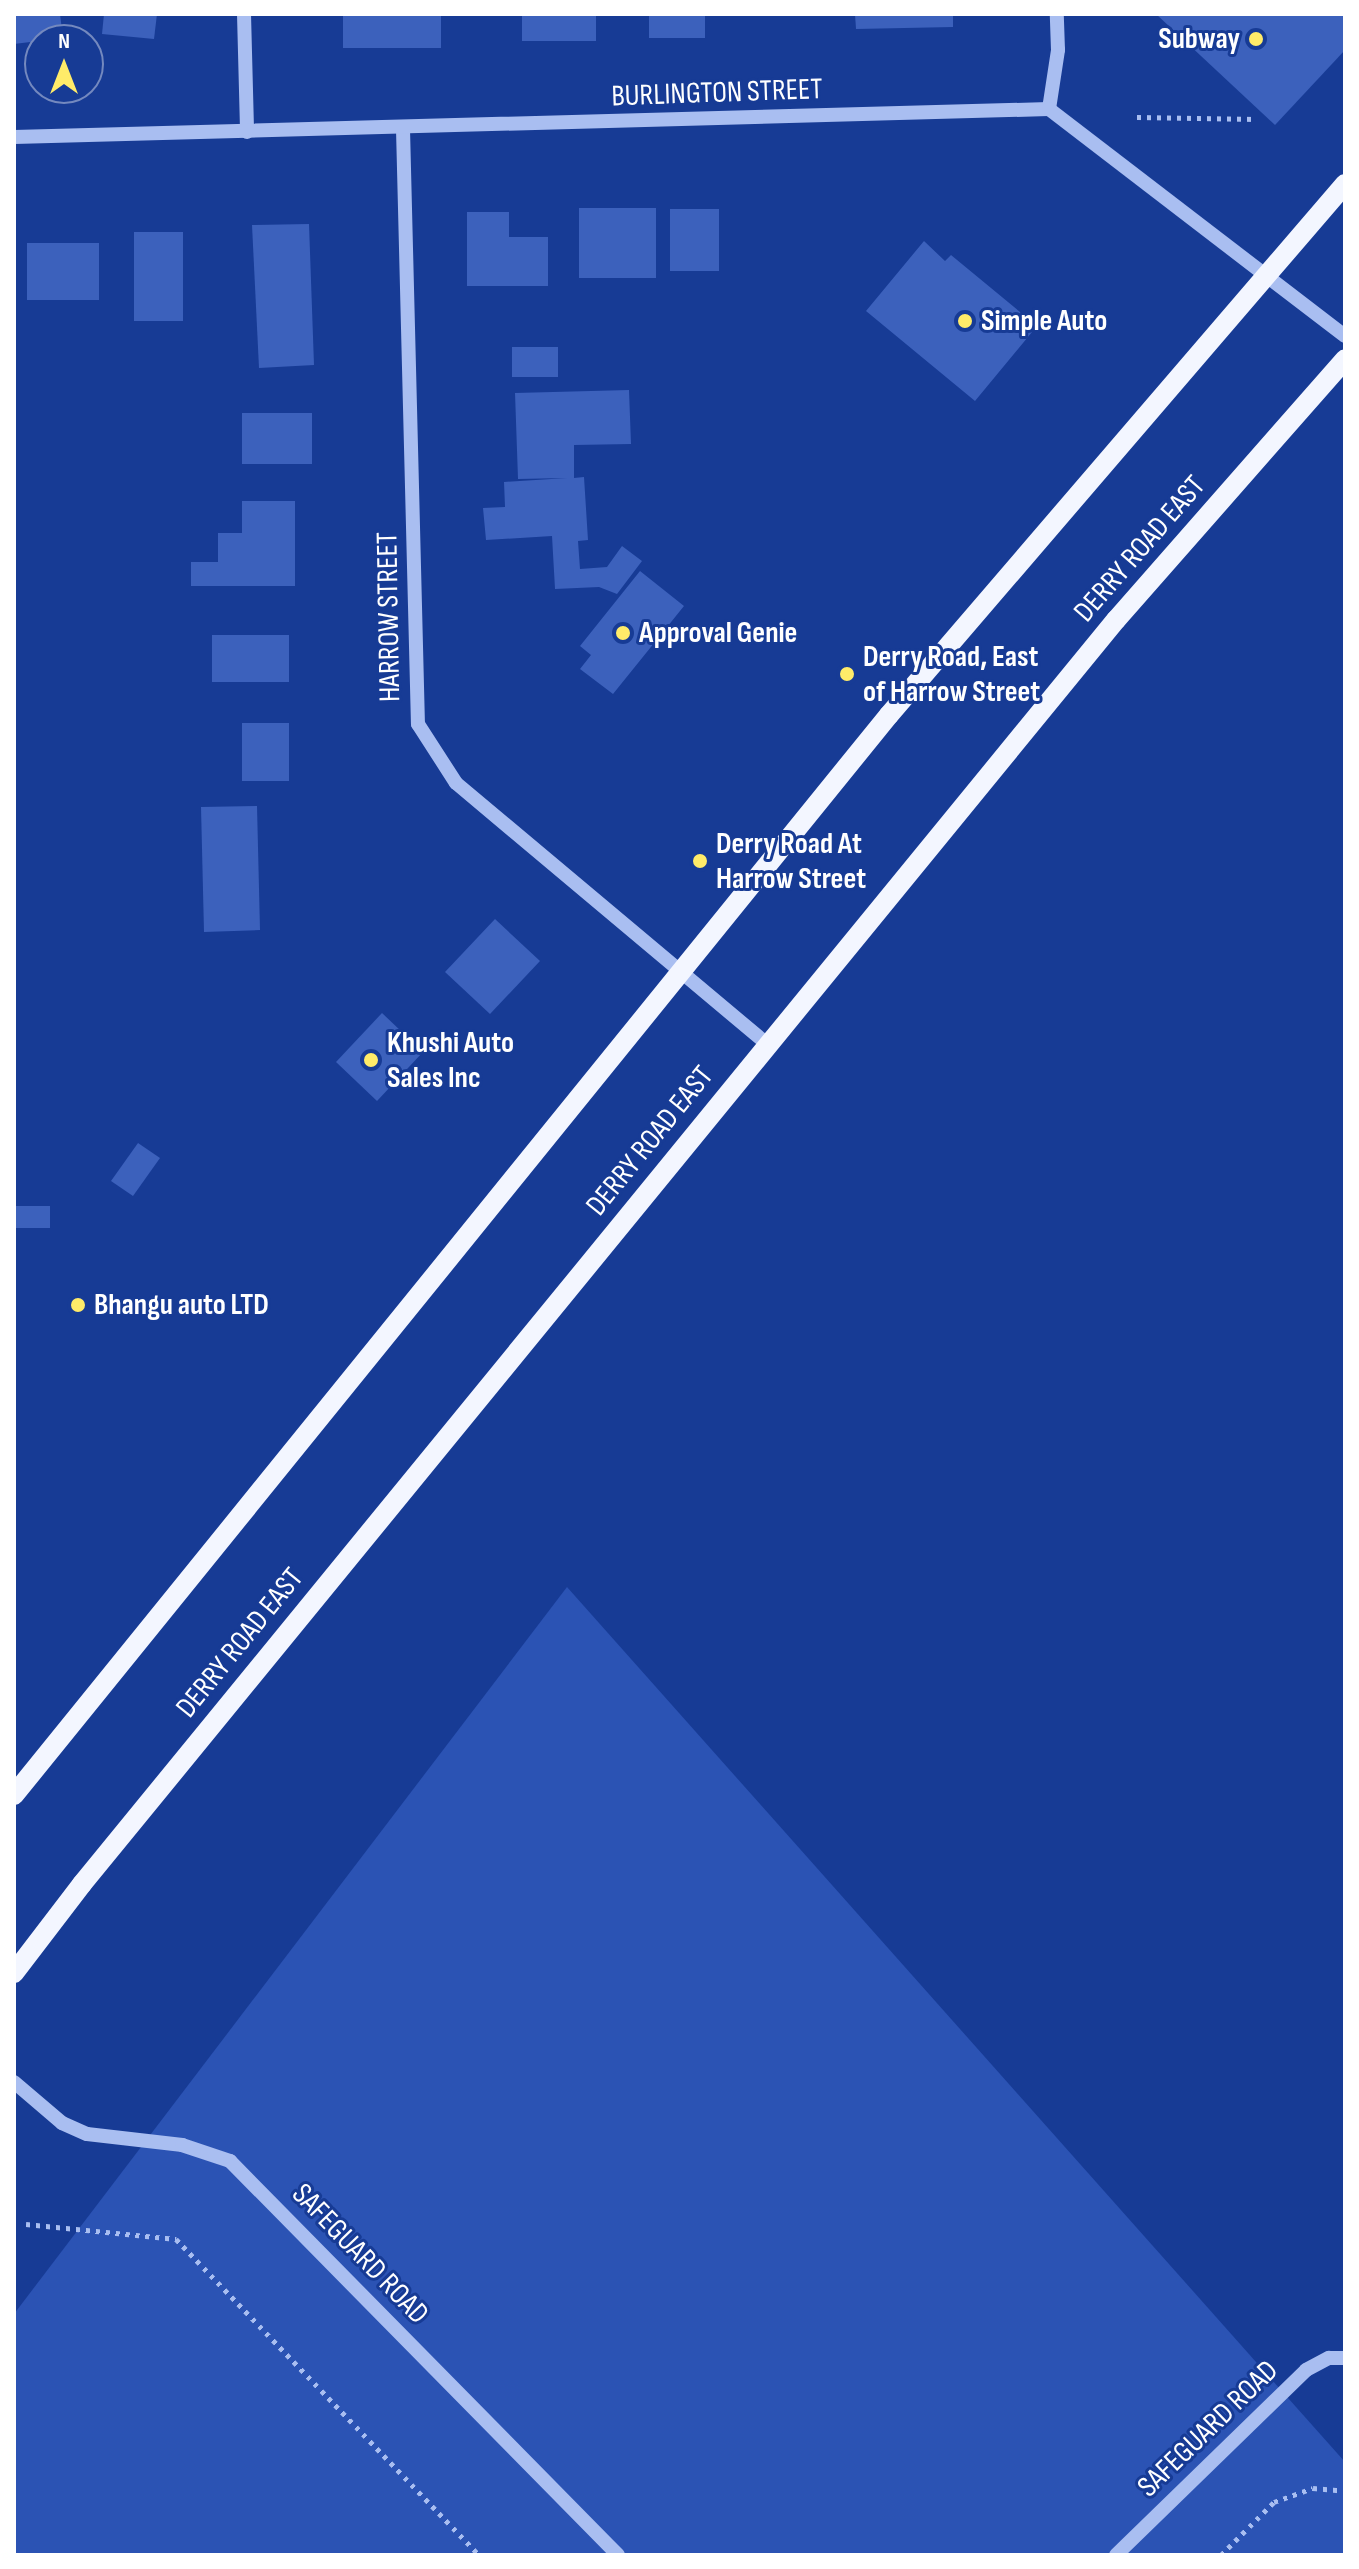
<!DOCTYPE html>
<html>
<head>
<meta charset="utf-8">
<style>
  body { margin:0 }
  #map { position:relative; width:1359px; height:2569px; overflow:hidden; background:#173b95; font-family:"Sofia Sans Condensed",sans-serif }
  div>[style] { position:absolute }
  .green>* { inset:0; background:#2b53b4 }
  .building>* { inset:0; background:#3c61bc }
  .path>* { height:5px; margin-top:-2.5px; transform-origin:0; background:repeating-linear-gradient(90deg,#a9bef1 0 4px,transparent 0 10px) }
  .minor>* { height:14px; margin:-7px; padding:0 7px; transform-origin:7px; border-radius:7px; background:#a9bef1 }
  .major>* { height:20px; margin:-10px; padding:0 10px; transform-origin:10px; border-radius:10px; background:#f3f6ff }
  .dots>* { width:22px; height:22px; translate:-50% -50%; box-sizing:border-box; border:4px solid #173b95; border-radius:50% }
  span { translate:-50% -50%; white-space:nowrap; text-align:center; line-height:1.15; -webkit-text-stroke:6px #173b95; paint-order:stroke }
  .poi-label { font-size:30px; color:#fff; font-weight:700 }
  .right { translate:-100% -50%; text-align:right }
  .left { translate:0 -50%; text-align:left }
  .street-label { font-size:30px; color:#fff }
  .frame { position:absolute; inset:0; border:16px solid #fff; pointer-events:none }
  .north { position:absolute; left:24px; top:24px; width:80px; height:80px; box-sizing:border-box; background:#173b95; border:2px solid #7489bf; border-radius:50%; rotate:0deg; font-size:22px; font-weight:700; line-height:32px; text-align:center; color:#fff }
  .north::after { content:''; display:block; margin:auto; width:28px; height:36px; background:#ffeb69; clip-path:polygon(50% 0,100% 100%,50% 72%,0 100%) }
</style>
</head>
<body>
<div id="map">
  <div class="green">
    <i style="clip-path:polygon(567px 1587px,1345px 2462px,1345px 2555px,14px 2555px,14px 2314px)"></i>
  </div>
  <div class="building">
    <i style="clip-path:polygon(14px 14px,60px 14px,63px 38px,14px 44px)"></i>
    <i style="clip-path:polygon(104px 14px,157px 14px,154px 39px,102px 34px)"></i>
    <i style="clip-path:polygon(343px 14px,441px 14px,441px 48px,343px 48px)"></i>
    <i style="clip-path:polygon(522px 14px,596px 14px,596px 41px,522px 41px)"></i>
    <i style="clip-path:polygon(649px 14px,705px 14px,705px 38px,649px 38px)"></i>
    <i style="clip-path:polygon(855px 14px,953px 14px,953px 27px,856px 29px)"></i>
    <i style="clip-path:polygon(1156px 14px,1345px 14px,1345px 50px,1275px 125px)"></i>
    <i style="clip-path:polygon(579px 208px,656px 208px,656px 278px,579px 278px)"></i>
    <i style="clip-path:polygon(670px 209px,719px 209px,719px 271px,670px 271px)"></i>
    <i style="clip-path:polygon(467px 212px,509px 212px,509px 237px,548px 237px,548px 286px,467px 286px)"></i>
    <i style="clip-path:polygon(309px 224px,314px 365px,259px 368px,252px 225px)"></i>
    <i style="clip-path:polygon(134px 232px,183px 232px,183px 321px,134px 321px)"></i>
    <i style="clip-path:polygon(924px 241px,945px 261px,951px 255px,1037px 326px,975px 401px,866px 311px)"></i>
    <i style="clip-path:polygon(27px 243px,99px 243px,99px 300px,27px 300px)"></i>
    <i style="clip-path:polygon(512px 347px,558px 347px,558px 377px,512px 377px)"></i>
    <i style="clip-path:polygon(629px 390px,631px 444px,574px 445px,574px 478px,584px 477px,588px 540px,578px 541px,580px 569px,607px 567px,622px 546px,642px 561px,617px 594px,599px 587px,555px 589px,552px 536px,486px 540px,483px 508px,505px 507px,504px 482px,567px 478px,518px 479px,515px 393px)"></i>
    <i style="clip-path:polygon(242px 413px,312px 413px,312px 464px,242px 464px)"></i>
    <i style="clip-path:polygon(242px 501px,295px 501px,295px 586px,191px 586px,191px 562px,218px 562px,218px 533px,242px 533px)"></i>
    <i style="clip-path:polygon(640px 571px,684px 606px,613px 694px,580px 669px,591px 655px,580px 646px)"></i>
    <i style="clip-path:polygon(212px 635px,289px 635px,289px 682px,212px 682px)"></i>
    <i style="clip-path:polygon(242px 723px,289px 723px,289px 781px,242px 781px)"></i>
    <i style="clip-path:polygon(257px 806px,260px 930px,204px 932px,201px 807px)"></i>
    <i style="clip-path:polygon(495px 919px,540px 961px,490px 1014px,445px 972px)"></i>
    <i style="clip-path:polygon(382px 1013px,423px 1052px,377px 1101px,336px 1062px)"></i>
    <i style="clip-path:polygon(138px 1143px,160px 1158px,133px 1196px,111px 1181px)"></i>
    <i style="clip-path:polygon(14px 1206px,50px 1206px,50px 1228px,14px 1228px)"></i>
  </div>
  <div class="path">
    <i style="left:1137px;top:117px;width:120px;rotate:1deg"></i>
    <i style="left:26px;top:2224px;width:151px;rotate:5.7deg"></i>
    <i style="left:176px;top:2239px;width:438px;rotate:46.2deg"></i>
    <i style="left:1221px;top:2555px;width:75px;rotate:-45deg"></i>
    <i style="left:1274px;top:2502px;width:41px;rotate:-19.7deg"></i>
    <i style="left:1313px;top:2488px;width:32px;rotate:5deg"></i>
  </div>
  <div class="minor">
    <i style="left:244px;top:14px;width:118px;rotate:88.5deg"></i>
    <i style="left:1049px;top:109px;width:60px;rotate:-81.3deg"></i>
    <i style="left:1058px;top:50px;width:36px;rotate:-92deg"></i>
    <i style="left:403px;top:129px;width:595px;rotate:88.56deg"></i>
    <i style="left:418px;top:724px;width:70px;rotate:57.2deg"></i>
    <i style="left:456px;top:783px;width:406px;rotate:40deg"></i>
    <i style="left:14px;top:137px;width:1035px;rotate:-1.55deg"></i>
    <i style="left:1049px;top:109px;width:373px;rotate:37.5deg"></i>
    <i style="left:14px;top:2082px;width:63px;rotate:40.5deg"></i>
    <i style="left:62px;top:2123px;width:27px;rotate:24deg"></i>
    <i style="left:87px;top:2134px;width:96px;rotate:6.6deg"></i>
    <i style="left:182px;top:2145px;width:51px;rotate:18.4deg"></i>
    <i style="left:230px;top:2161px;width:553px;rotate:45.44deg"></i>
    <i style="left:1116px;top:2555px;width:265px;rotate:-44.2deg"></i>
    <i style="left:1306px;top:2370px;width:26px;rotate:-28deg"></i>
    <i style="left:1329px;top:2358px;width:16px"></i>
  </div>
  <div class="major">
    <i style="left:14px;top:1795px;width:1390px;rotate:-50.99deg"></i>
    <i style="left:889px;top:715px;width:700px;rotate:-49.35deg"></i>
    <i style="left:14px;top:1973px;width:112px;rotate:-52.6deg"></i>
    <i style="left:82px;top:1884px;width:1633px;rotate:-50.72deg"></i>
    <i style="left:1116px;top:620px;width:347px;rotate:-48.7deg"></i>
  </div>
  <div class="dots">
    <i style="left:1256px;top:39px;background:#ffeb69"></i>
    <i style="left:965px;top:321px;background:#ffeb69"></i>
    <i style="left:623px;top:633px;background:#ffeb69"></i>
    <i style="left:847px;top:674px;background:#ffeb69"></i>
    <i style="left:700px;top:861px;background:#ffeb69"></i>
    <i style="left:371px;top:1060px;background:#ffeb69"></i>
    <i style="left:78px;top:1305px;background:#ffeb69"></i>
  </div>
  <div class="poi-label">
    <span class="right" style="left:1240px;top:39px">Subway</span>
    <span class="left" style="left:981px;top:321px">Simple Auto</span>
    <span class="left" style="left:639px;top:633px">Approval Genie</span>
    <span class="left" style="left:863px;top:674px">Derry Road, East<br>of Harrow Street</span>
    <span class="left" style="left:716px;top:861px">Derry Road At<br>Harrow Street</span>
    <span class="left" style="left:387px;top:1060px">Khushi Auto<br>Sales Inc</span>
    <span class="left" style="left:94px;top:1305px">Bhangu auto LTD</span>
  </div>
  <div class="street-label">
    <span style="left:717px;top:93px;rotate:-2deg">BURLINGTON STREET</span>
    <span style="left:1140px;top:549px;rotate:-49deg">DERRY ROAD EAST</span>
    <span style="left:389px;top:617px;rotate:-91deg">HARROW STREET</span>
    <span style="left:650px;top:1141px;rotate:-51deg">DERRY ROAD EAST</span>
    <span style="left:240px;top:1643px;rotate:-51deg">DERRY ROAD EAST</span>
    <span style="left:360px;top:2254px;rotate:46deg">SAFEGUARD ROAD</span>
    <span style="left:1208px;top:2429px;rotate:-44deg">SAFEGUARD ROAD</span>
  </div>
  <div class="frame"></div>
  <div class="north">N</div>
</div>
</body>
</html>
